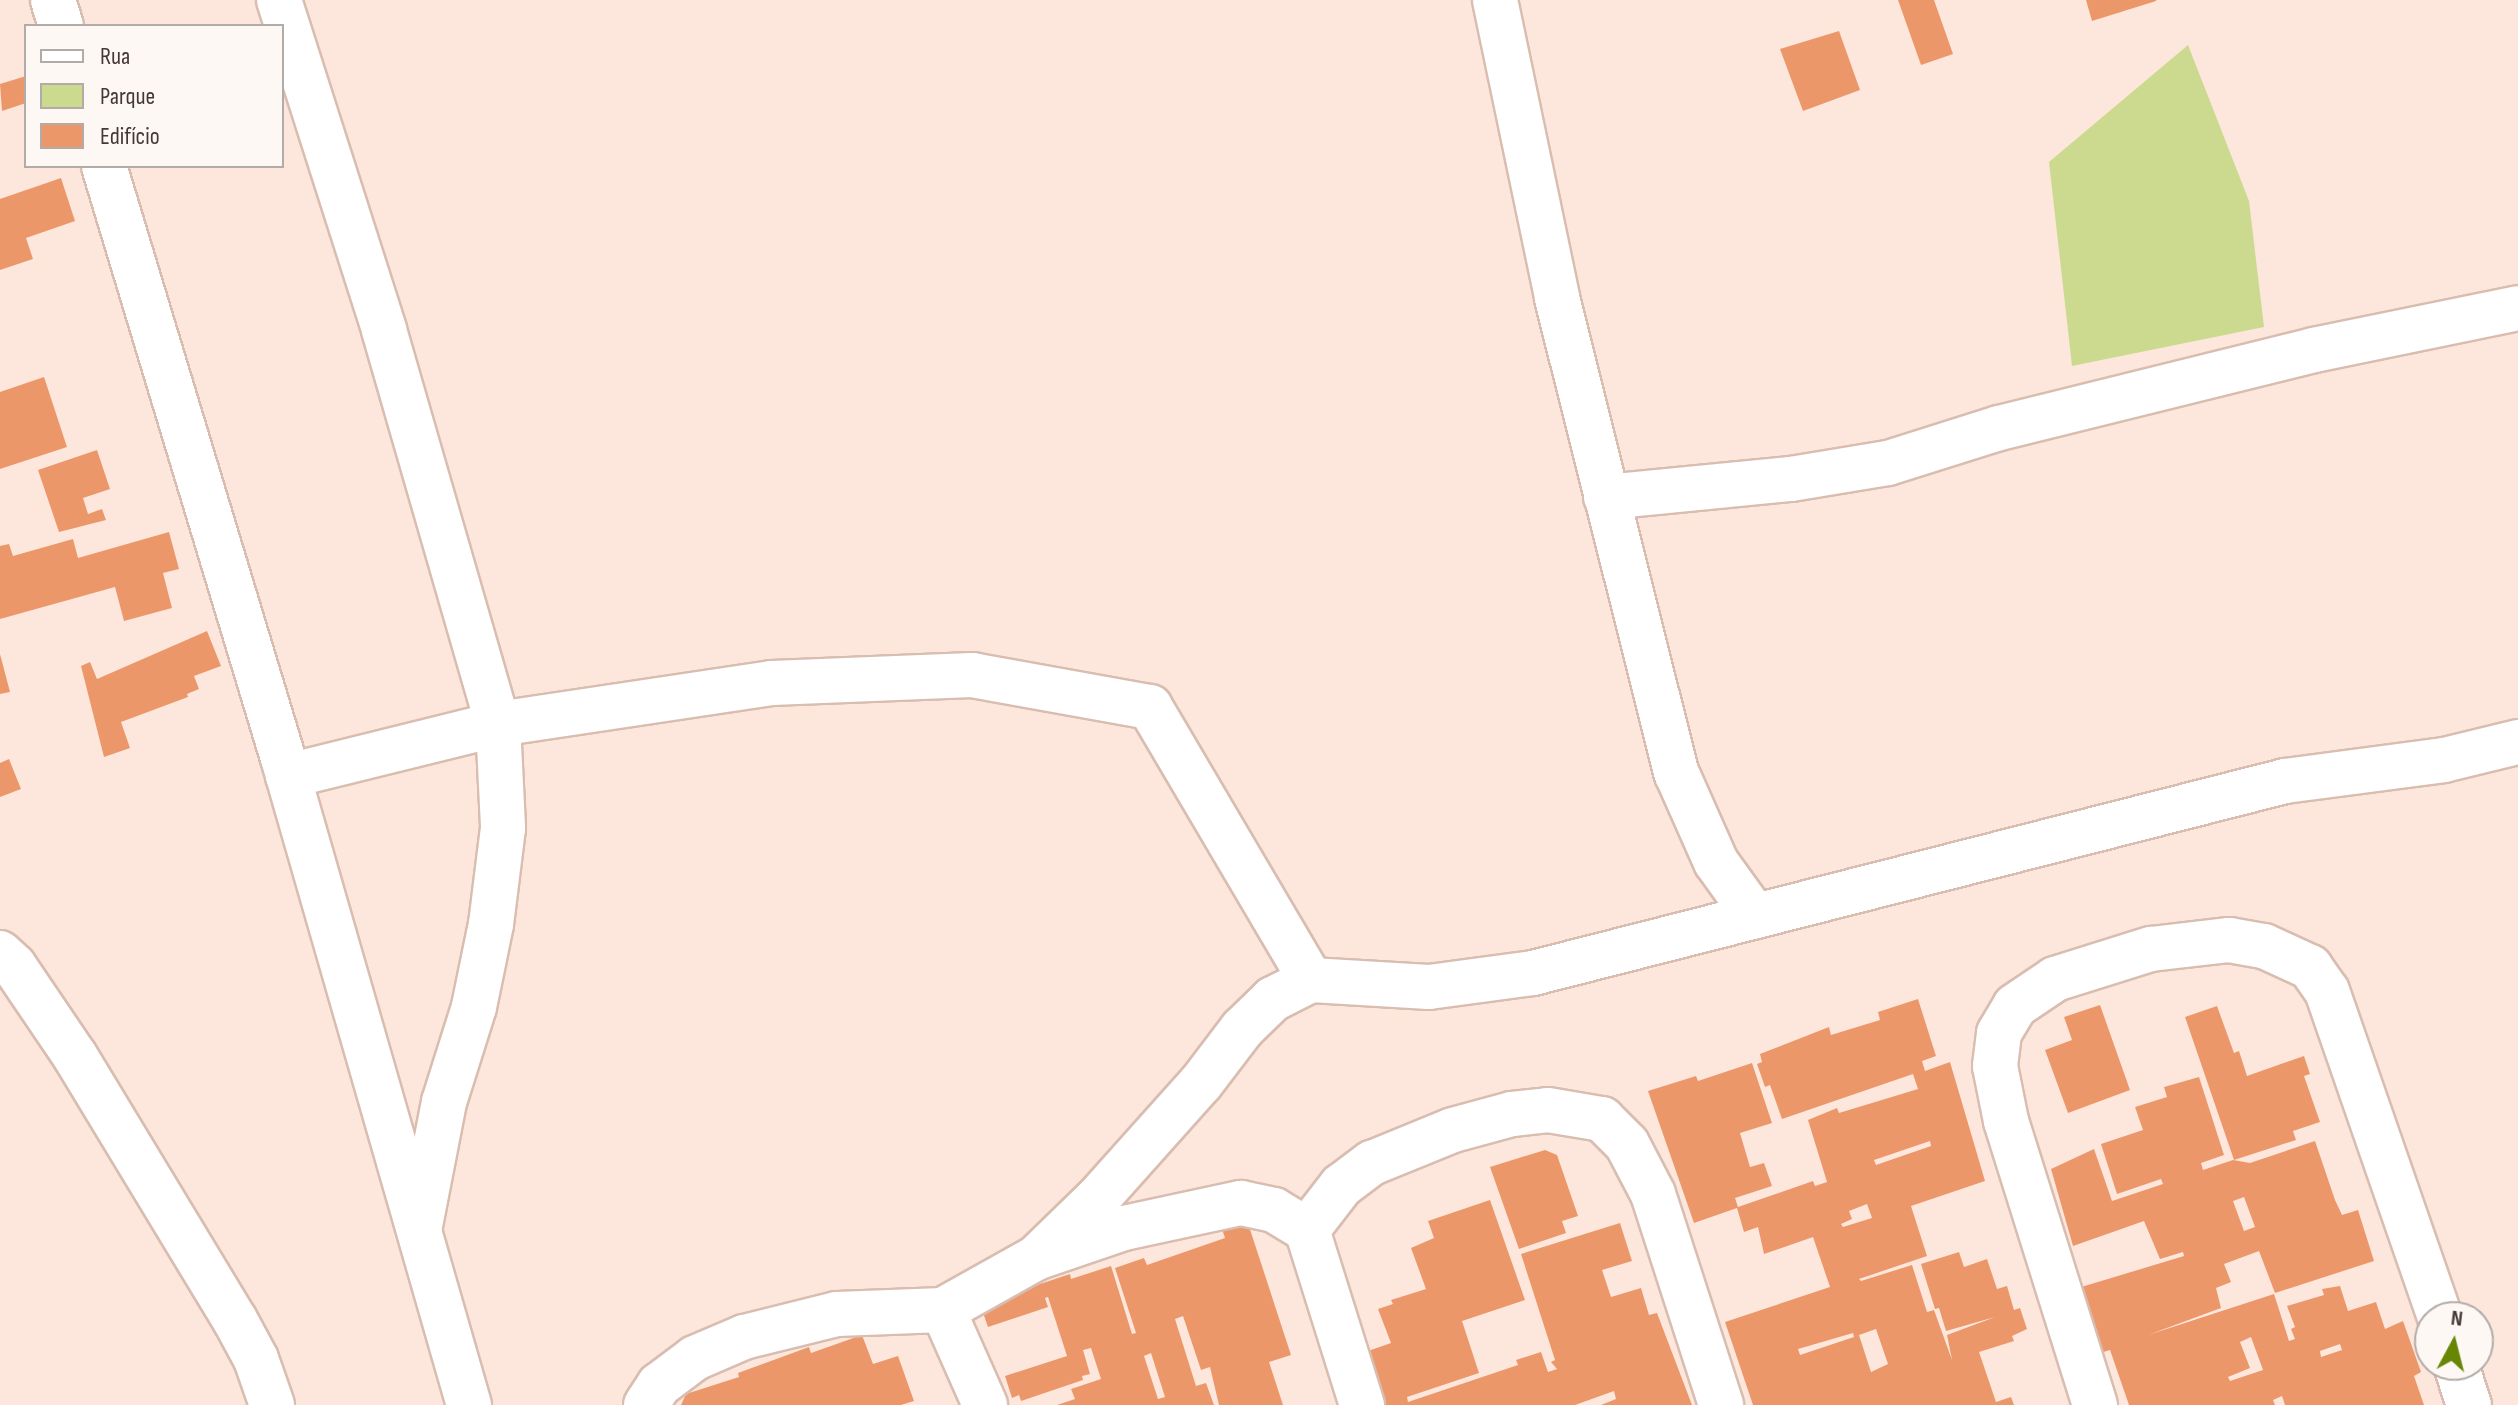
<!DOCTYPE html>
<html>
<head>
<meta charset="utf-8">
<style>
  body { margin:0 }
  #map { position:relative; width:2518px; height:1405px; overflow:hidden; background:#fde7dc; font-family:"Sofia Sans Condensed",sans-serif }
  div>[style] { position:absolute }
  .green>* { inset:0; background:#cbda8e }
  .building>* { inset:0; background:#ec976a }
  .roads { filter:drop-shadow(2px 0 #d8bdb0) drop-shadow(-2px 0 #d8bdb0) drop-shadow(0 2px #d8bdb0) drop-shadow(0 -2px #d8bdb0) }
  .minor>* { height:44px; margin:-22px; padding:0 22px; transform-origin:22px; border-radius:22px; background:#fff }
  span { translate:-50% -50%; white-space:nowrap; text-align:center; line-height:1.15; -webkit-text-stroke:7px #fef8f5; paint-order:stroke }
  .legend { position:absolute; left:24px; top:24px; width:260px; height:144px; box-sizing:border-box; background:#fef8f5; border:2px solid #b3aba7; margin:0; padding:10px 14px; list-style:none; font-size:24px; color:#433833 }
  .legend li { display:flex; align-items:center; gap:16px; height:40px }
  .legend b { width:40px; border:2px solid #b3aba7 }
  .north { position:absolute; left:2414px; top:1301px; width:80px; height:80px; box-sizing:border-box; background:#fef8f5; border:2px solid #b3aba7; border-radius:50%; rotate:7deg; font-size:22px; font-weight:700; line-height:32px; text-align:center; color:#433833 }
  .north::after { content:''; display:block; margin:auto; width:28px; height:36px; background:#678704; clip-path:polygon(50% 0,100% 100%,50% 72%,0 100%) }
</style>
</head>
<body>
<div id="map">
  <div class="green">
    <i style="clip-path:polygon(2188px 45px,2249px 201px,2264px 327px,2072px 366px,2049px 162px)"></i>
  </div>
  <div class="building">
    <i style="clip-path:polygon(1898px 0,1934px 0,1953px 54px,1921px 65px)"></i>
    <i style="clip-path:polygon(2086px 0,2156px 0,2156px 1px,2092px 21px)"></i>
    <i style="clip-path:polygon(1839px 31px,1860px 90px,1803px 111px,1780px 49px)"></i>
    <i style="clip-path:polygon(26px 76px,26px 103px,2px 111px,0 84px)"></i>
    <i style="clip-path:polygon(61px 178px,75px 221px,26px 238px,33px 259px,0 270px,0 199px)"></i>
    <i style="clip-path:polygon(44px 377px,67px 447px,0 469px,0 392px)"></i>
    <i style="clip-path:polygon(97px 450px,110px 489px,83px 498px,88px 514px,102px 509px,106px 520px,59px 532px,38px 470px)"></i>
    <i style="clip-path:polygon(169px 532px,179px 569px,163px 573px,172px 608px,124px 621px,115px 587px,0 619px,0 546px,9px 544px,13px 556px,73px 539px,78px 558px)"></i>
    <i style="clip-path:polygon(207px 631px,221px 666px,194px 676px,199px 689px,187px 694px,188px 697px,121px 722px,130px 748px,104px 757px,81px 666px,90px 662px,97px 679px)"></i>
    <i style="clip-path:polygon(0 654px,10px 692px,0 694px)"></i>
    <i style="clip-path:polygon(9px 759px,21px 789px,0 797px,0 763px)"></i>
    <i style="clip-path:polygon(evenodd,1918px 999px,1936px 1056px,1922px 1061px,1925px 1071px,1950px 1062px,1985px 1181px,1911px 1206px,1927px 1256px,1859px 1279px,1861px 1281px,1912px 1265px,1927px 1312px,1934px 1310px,1952px 1360px,1947px 1335px,1995px 1317px,1946px 1331px,1939px 1308px,1935px 1309px,1921px 1264px,1959px 1252px,1964px 1267px,1987px 1259px,1997px 1289px,2007px 1286px,2014px 1310px,2020px 1308px,2027px 1329px,2012px 1336px,2014px 1341px,1979px 1352px,1996px 1402px,2011px 1397px,2014px 1405px,1753px 1405px,1725px 1322px,1830px 1287px,1813px 1237px,1764px 1254px,1758px 1227px,1744px 1232px,1737px 1208px,1694px 1223px,1648px 1091px,1696px 1076px,1698px 1081px,1752px 1063px,1772px 1123px,1740px 1133px,1750px 1167px,1764px 1163px,1772px 1186px,1735px 1198px,1738px 1207px,1813px 1181px,1815px 1186px,1827px 1182px,1808px 1120px,1837px 1108px,1839px 1113px,1918px 1089px,1913px 1074px,1782px 1119px,1770px 1085px,1765px 1087px,1757px 1064px,1762px 1062px,1760px 1054px,1829px 1027px,1831px 1035px,1880px 1020px,1878px 1012px,1918px 999px,1930px 1141px,1931px 1146px,1876px 1165px,1874px 1160px,1930px 1141px,1918px 999px,1867px 1204px,1872px 1218px,1843px 1227px,1841px 1224px,1852px 1219px,1849px 1211px,1867px 1204px,1918px 999px,1876px 1329px,1888px 1364px,1871px 1372px,1859px 1335px,1876px 1329px,1918px 999px,1853px 1333px,1854px 1337px,1800px 1355px,1798px 1349px,1853px 1333px)"></i>
    <i style="clip-path:polygon(2100px 1005px,2130px 1090px,2068px 1113px,2045px 1050px,2072px 1040px,2064px 1017px)"></i>
    <i style="clip-path:polygon(2217px 1006px,2234px 1053px,2239px 1051px,2247px 1076px,2304px 1056px,2310px 1074px,2304px 1076px,2320px 1122px,2293px 1131px,2296px 1140px,2234px 1160px,2185px 1017px)"></i>
    <i style="clip-path:polygon(evenodd,2199px 1077px,2224px 1155px,2201px 1163px,2203px 1170px,2233px 1160px,2250px 1163px,2315px 1141px,2335px 1200px,2342px 1215px,2358px 1210px,2374px 1261px,2275px 1293px,2259px 1251px,2224px 1264px,2231px 1282px,2216px 1288px,2221px 1308px,2148px 1335px,2274px 1294px,2289px 1341px,2295px 1339px,2291px 1329px,2295px 1327px,2287px 1306px,2324px 1295px,2322px 1289px,2340px 1286px,2348px 1311px,2376px 1302px,2385px 1329px,2403px 1321px,2421px 1372px,2414px 1376px,2424px 1405px,2285px 1405px,2282px 1396px,2273px 1400px,2275px 1405px,2129px 1405px,2110px 1350px,2100px 1353px,2078px 1288px,2184px 1256px,2183px 1252px,2160px 1259px,2144px 1221px,2073px 1246px,2051px 1169px,2094px 1149px,2112px 1201px,2163px 1184px,2161px 1179px,2117px 1194px,2101px 1144px,2143px 1130px,2135px 1107px,2167px 1097px,2164px 1087px,2199px 1077px,2244px 1197px,2255px 1227px,2244px 1231px,2233px 1201px,2244px 1197px,2199px 1077px,2251px 1337px,2263px 1370px,2230px 1381px,2228px 1377px,2250px 1368px,2240px 1342px,2251px 1337px,2199px 1077px,2340px 1344px,2342px 1350px,2321px 1357px,2320px 1351px,2340px 1344px)"></i>
    <i style="clip-path:polygon(1545px 1150px,1557px 1155px,1578px 1216px,1562px 1221px,1566px 1233px,1519px 1249px,1490px 1167px)"></i>
    <i style="clip-path:polygon(1490px 1200px,1525px 1300px,1462px 1321px,1479px 1373px,1407px 1397px,1408px 1402px,1518px 1365px,1516px 1360px,1541px 1352px,1548px 1372px,1557px 1369px,1551px 1362px,1555px 1360px,1521px 1254px,1620px 1223px,1632px 1261px,1602px 1270px,1611px 1297px,1641px 1288px,1649px 1315px,1657px 1313px,1692px 1405px,1601px 1405px,1616px 1399px,1614px 1391px,1575px 1405px,1385px 1405px,1368px 1351px,1391px 1343px,1378px 1309px,1393px 1304px,1391px 1300px,1426px 1289px,1411px 1248px,1434px 1238px,1428px 1221px)"></i>
    <i style="clip-path:polygon(evenodd,1245px 1214px,1291px 1355px,1269px 1362px,1283px 1405px,1219px 1405px,1210px 1367px,1201px 1370px,1183px 1316px,1175px 1319px,1196px 1386px,1206px 1383px,1214px 1405px,1057px 1405px,1075px 1399px,1071px 1389px,1101px 1379px,1091px 1348px,1083px 1350px,1090px 1374px,1082px 1376px,1083px 1380px,1021px 1401px,1019px 1395px,1012px 1398px,1005px 1376px,1067px 1356px,1048px 1297px,1045px 1298px,1048px 1307px,988px 1327px,980px 1304px,1070px 1274px,1071px 1279px,1111px 1266px,1132px 1334px,1136px 1333px,1115px 1268px,1144px 1258px,1147px 1265px,1225px 1238px,1220px 1223px,1245px 1214px,1151px 1353px,1165px 1397px,1158px 1399px,1144px 1356px,1151px 1353px)"></i>
    <i style="clip-path:polygon(862px 1335px,873px 1364px,898px 1356px,914px 1401px,901px 1405px,681px 1405px,686px 1394px,739px 1377px,738px 1373px,809px 1347px,811px 1353px)"></i>
  </div>
  <div class="roads">
    <div class="minor">
      <i style="left:53px;top:0;width:27px;rotate:73deg"></i>
      <i style="left:279px;top:0;width:346px;rotate:72.3deg"></i>
      <i style="left:384px;top:330px;width:410px;rotate:73.9deg"></i>
      <i style="left:498px;top:724px;width:104px;rotate:87.2deg"></i>
      <i style="left:503px;top:828px;width:97px;rotate:97.1deg"></i>
      <i style="left:491px;top:924px;width:85px;rotate:101.6deg"></i>
      <i style="left:474px;top:1007px;width:100px;rotate:107.5deg"></i>
      <i style="left:444px;top:1102px;width:126px;rotate:101deg"></i>
      <i style="left:1495px;top:0;width:304px;rotate:78.2deg"></i>
      <i style="left:1557px;top:298px;width:491px;rotate:75.9deg"></i>
      <i style="left:1677px;top:774px;width:96px;rotate:66.1deg"></i>
      <i style="left:1716px;top:862px;width:67px;rotate:54.2deg"></i>
      <i style="left:104px;top:166px;width:618px;rotate:73.18deg"></i>
      <i style="left:283px;top:758px;width:673px;rotate:73.96deg"></i>
      <i style="left:1606px;top:497px;width:186px;rotate:-5.6deg"></i>
      <i style="left:1791px;top:479px;width:98px;rotate:-9.4deg"></i>
      <i style="left:1888px;top:463px;width:116px;rotate:-17.5deg"></i>
      <i style="left:1999px;top:428px;width:325px;rotate:-13.9deg"></i>
      <i style="left:2314px;top:350px;width:208px;rotate:-11.6deg"></i>
      <i style="left:288px;top:776px;width:216px;rotate:-13.9deg"></i>
      <i style="left:498px;top:724px;width:277px;rotate:-8.5deg"></i>
      <i style="left:772px;top:683px;width:200px;rotate:-2.3deg"></i>
      <i style="left:972px;top:675px;width:181px;rotate:10.2deg"></i>
      <i style="left:1150px;top:707px;width:317px;rotate:59.5deg"></i>
      <i style="left:0;top:953px;width:19px;rotate:43deg"></i>
      <i style="left:14px;top:966px;width:109px;rotate:55.9deg"></i>
      <i style="left:75px;top:1056px;width:309px;rotate:58.8deg"></i>
      <i style="left:235px;top:1320px;width:44px;rotate:61.7deg"></i>
      <i style="left:256px;top:1359px;width:49px;rotate:70.8deg"></i>
      <i style="left:1036px;top:1258px;width:86px;rotate:-44.1deg"></i>
      <i style="left:1098px;top:1198px;width:154px;rotate:-48.2deg"></i>
      <i style="left:1201px;top:1083px;width:68px;rotate:-52.8deg"></i>
      <i style="left:1242px;top:1029px;width:43px;rotate:-44.1deg"></i>
      <i style="left:1273px;top:999px;width:42px;rotate:-26.6deg"></i>
      <i style="left:1311px;top:980px;width:118px;rotate:3.4deg"></i>
      <i style="left:1429px;top:987px;width:105px;rotate:-7.7deg"></i>
      <i style="left:1533px;top:973px;width:776px;rotate:-14.32deg"></i>
      <i style="left:2285px;top:781px;width:160px;rotate:-7.5deg"></i>
      <i style="left:2444px;top:760px;width:76px;rotate:-13.7deg"></i>
      <i style="left:943px;top:1310px;width:104px;rotate:66.1deg"></i>
      <i style="left:2456px;top:1365px;width:42px;rotate:72deg"></i>
      <i style="left:646px;top:1405px;width:24px;rotate:-57deg"></i>
      <i style="left:659px;top:1385px;width:45px;rotate:-36.9deg"></i>
      <i style="left:695px;top:1358px;width:53px;rotate:-23.2deg"></i>
      <i style="left:744px;top:1337px;width:96px;rotate:-13.9deg"></i>
      <i style="left:837px;top:1314px;width:106px;rotate:-2.2deg"></i>
      <i style="left:943px;top:1310px;width:107px;rotate:-29.2deg"></i>
      <i style="left:1036px;top:1258px;width:93px;rotate:-18.8deg"></i>
      <i style="left:1124px;top:1228px;width:120px;rotate:-12.1deg"></i>
      <i style="left:1241px;top:1203px;width:34px;rotate:12deg"></i>
      <i style="left:1274px;top:1210px;width:39px;rotate:31deg"></i>
      <i style="left:1362px;top:1405px;width:183px;rotate:-107.4deg"></i>
      <i style="left:1307px;top:1230px;width:56px;rotate:-52.3deg"></i>
      <i style="left:1341px;top:1186px;width:39px;rotate:-37deg"></i>
      <i style="left:1372px;top:1163px;width:87px;rotate:-22.2deg"></i>
      <i style="left:1453px;top:1130px;width:61px;rotate:-15.2deg"></i>
      <i style="left:1512px;top:1114px;width:36px;rotate:-6deg"></i>
      <i style="left:1548px;top:1110px;width:55px;rotate:9.5deg"></i>
      <i style="left:1602px;top:1119px;width:35px;rotate:45deg"></i>
      <i style="left:1627px;top:1144px;width:56px;rotate:62.5deg"></i>
      <i style="left:1653px;top:1194px;width:222px;rotate:72.1deg"></i>
      <i style="left:2095px;top:1405px;width:298px;rotate:-107.4deg"></i>
      <i style="left:2006px;top:1121px;width:56px;rotate:-101.3deg"></i>
      <i style="left:1995px;top:1066px;width:33px;rotate:-83deg"></i>
      <i style="left:1999px;top:1033px;width:31px;rotate:-59deg"></i>
      <i style="left:2015px;top:1006px;width:48px;rotate:-34deg"></i>
      <i style="left:2055px;top:979px;width:101px;rotate:-17.4deg"></i>
      <i style="left:2151px;top:949px;width:79px;rotate:-6.6deg"></i>
      <i style="left:2229px;top:940px;width:36px;rotate:10deg"></i>
      <i style="left:2264px;top:946px;width:51px;rotate:24.5deg"></i>
      <i style="left:2310px;top:967px;width:29px;rotate:55deg"></i>
      <i style="left:2327px;top:991px;width:345px;rotate:70.9deg"></i>
    </div>
  </div>
  <ul class="legend">
  <li><b style="height:10px;background:#fff"></b>Rua</li>
  <li><b style="height:22px;background:#cbda8e"></b>Parque</li>
  <li><b style="height:22px;background:#ec976a"></b>Edifício</li>
  </ul>
  <div class="north">N</div>
</div>
</body>
</html>
